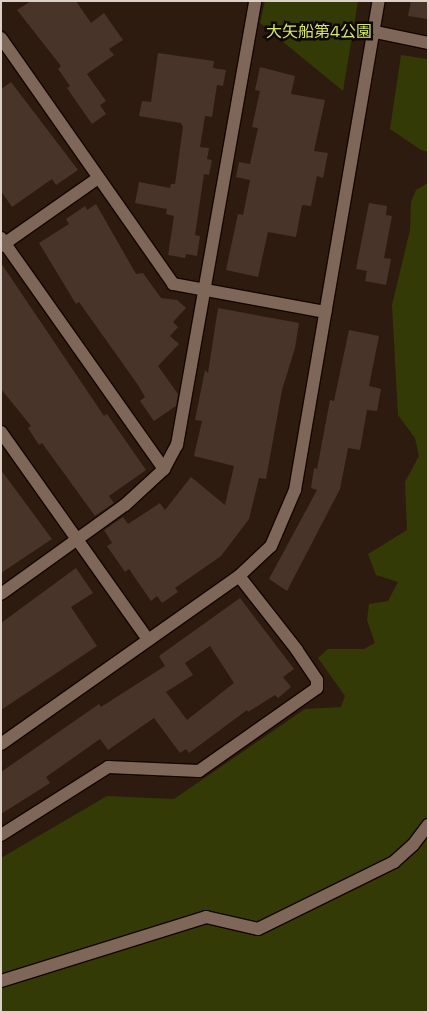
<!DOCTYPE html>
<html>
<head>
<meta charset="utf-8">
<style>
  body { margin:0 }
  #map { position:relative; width:429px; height:1013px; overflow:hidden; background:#2e1b10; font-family:"Space Grotesk","Noto Sans JP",sans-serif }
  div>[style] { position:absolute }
  .green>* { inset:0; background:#333a05 }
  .building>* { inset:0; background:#483428 }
  .roads { filter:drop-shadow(1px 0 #150500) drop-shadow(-1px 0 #150500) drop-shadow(0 1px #150500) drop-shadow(0 -1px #150500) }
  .street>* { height:12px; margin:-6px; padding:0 6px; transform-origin:6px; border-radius:6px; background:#7e6759 }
  .secondary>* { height:12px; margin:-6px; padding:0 6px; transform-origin:6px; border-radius:6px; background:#7e6759 }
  span { translate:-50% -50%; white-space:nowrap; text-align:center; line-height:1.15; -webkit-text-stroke:5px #100804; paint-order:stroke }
  .park-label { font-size:16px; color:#d3e871 }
  .frame { position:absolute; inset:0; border:2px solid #ddd0c8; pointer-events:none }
</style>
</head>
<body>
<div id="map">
  <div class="green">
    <i style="clip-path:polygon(265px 1px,358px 1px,343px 91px,260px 23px)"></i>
    <i style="clip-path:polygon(401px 55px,428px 59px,428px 152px,421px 150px,390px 129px)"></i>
    <i style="clip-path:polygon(428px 183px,428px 1012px,1px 1012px,1px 858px,107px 796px,174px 799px,305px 709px,341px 707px,345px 696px,318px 658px,328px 649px,364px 649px,375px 643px,367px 620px,369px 604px,388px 601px,398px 582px,376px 575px,368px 554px,407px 530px,405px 482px,419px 456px,415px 438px,398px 415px,392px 305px,410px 230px,411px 202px,416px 190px)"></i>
  </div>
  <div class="building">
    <i style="clip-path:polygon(31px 1px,76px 1px,91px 23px,104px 13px,123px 40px,109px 49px,114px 55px,87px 74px,106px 101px,100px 105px,106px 114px,92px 124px,67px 88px,70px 86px,58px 69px,61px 66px,17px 10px)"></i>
    <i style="clip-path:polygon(411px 1px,428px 1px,428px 19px,408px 16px)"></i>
    <i style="clip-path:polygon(158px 53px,214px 61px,213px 68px,226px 70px,223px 86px,217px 85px,212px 117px,205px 116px,200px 147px,209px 148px,207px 159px,212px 160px,209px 175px,204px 174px,195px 235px,200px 236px,197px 256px,186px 254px,185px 258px,168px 255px,174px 216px,166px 214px,167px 209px,135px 203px,139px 182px,170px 188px,171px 184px,175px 184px,183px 127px,181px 123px,139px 116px,142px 101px,151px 102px)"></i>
    <i style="clip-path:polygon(260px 67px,295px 76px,291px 94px,325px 100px,314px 151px,328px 153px,323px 178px,317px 176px,311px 206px,302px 205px,296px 237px,268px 232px,258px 277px,226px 270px,238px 214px,243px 215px,250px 180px,236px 177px,239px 162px,250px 164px,258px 128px,252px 127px,260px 91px,255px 90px)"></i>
    <i style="clip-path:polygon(11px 82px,78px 170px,56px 185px,52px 179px,12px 207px,1px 191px,1px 89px)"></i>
    <i style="clip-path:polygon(369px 203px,387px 206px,386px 215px,392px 216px,384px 258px,391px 259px,386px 285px,365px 281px,367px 271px,356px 269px)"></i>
    <i style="clip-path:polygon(96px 204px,136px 274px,143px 273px,161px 298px,177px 300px,186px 308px,173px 322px,178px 327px,170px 336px,179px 344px,158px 366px,178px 394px,176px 406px,154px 421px,140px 401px,145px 397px,138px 385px,79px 302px,76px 304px,39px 243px,69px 224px,66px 219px,85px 206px,87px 210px)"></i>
    <i style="clip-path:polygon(1px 263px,104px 416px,107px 414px,146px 470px,109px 496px,114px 503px,95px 516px,42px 443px,39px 445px,28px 428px,31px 426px,1px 389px)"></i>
    <i style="clip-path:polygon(218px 308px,299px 323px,295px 348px,282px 390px,266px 479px,259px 478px,249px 519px,221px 556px,175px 588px,178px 592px,162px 603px,157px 596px,151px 601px,129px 569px,125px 572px,107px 546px,112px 543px,104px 530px,123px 517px,128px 524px,160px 503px,165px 510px,191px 477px,225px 505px,234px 466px,194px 456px,202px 421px,195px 420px,205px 370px,208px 373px)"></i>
    <i style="clip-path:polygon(349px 330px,379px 336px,369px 386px,381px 389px,377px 411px,367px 410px,360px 450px,348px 448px,340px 489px,287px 591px,269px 579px,317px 490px,311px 488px,314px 468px,317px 469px,330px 400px,334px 401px)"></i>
    <i style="clip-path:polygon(1px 470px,52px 539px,1px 573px)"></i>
    <i style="clip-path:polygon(76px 568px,93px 593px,71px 607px,97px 646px,1px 710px,1px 623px)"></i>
    <i style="clip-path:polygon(evenodd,240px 598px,294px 669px,283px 677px,291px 687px,278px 698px,275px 695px,248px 712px,247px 710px,189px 753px,186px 749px,180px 753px,154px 718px,108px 750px,100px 739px,46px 777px,50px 783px,1px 814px,1px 772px,99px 704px,101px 707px,165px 666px,159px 656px,240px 598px,210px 646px,234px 683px,187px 720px,166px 692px,193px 675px,185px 663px,210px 646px)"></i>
  </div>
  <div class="roads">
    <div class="street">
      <i style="left:376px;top:32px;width:53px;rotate:11.9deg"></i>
      <i style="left:1px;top:38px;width:300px;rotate:55deg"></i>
      <i style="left:173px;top:284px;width:155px;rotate:10.4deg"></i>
      <i style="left:1px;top:238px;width:283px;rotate:54.8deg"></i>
      <i style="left:1px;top:246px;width:118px;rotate:-35deg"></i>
      <i style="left:1px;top:432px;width:255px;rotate:54.7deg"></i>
      <i style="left:1px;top:594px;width:153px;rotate:-35.7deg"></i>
      <i style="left:125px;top:505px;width:53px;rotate:-42.7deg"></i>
      <i style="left:164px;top:469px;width:27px;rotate:-62deg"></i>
      <i style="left:177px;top:445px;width:451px;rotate:-80deg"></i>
      <i style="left:1px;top:835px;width:127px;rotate:-32.4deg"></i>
      <i style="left:108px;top:767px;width:91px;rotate:2.5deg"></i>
      <i style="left:199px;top:771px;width:144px;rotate:-35.1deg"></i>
      <i style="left:317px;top:688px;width:8px;rotate:-90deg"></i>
      <i style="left:317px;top:680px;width:36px;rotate:-124deg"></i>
      <i style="left:297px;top:650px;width:94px;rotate:-128.1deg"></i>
      <i style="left:1px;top:981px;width:215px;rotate:-17.3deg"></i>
      <i style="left:206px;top:917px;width:53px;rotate:13deg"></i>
      <i style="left:258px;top:929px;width:152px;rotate:-26.2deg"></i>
      <i style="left:394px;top:862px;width:25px;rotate:-42deg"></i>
      <i style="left:413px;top:845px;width:25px;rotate:-53deg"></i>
    </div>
    <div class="secondary">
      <i style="left:1px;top:744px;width:291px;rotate:-35.2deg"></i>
      <i style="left:239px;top:576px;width:44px;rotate:-43.2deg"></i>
      <i style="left:271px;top:546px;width:61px;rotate:-66.8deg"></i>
      <i style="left:295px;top:490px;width:496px;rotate:-80.3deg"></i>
    </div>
  </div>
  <div class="park-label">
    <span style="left:319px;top:32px">大矢船第4公園</span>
  </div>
  <div class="frame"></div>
</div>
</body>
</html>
